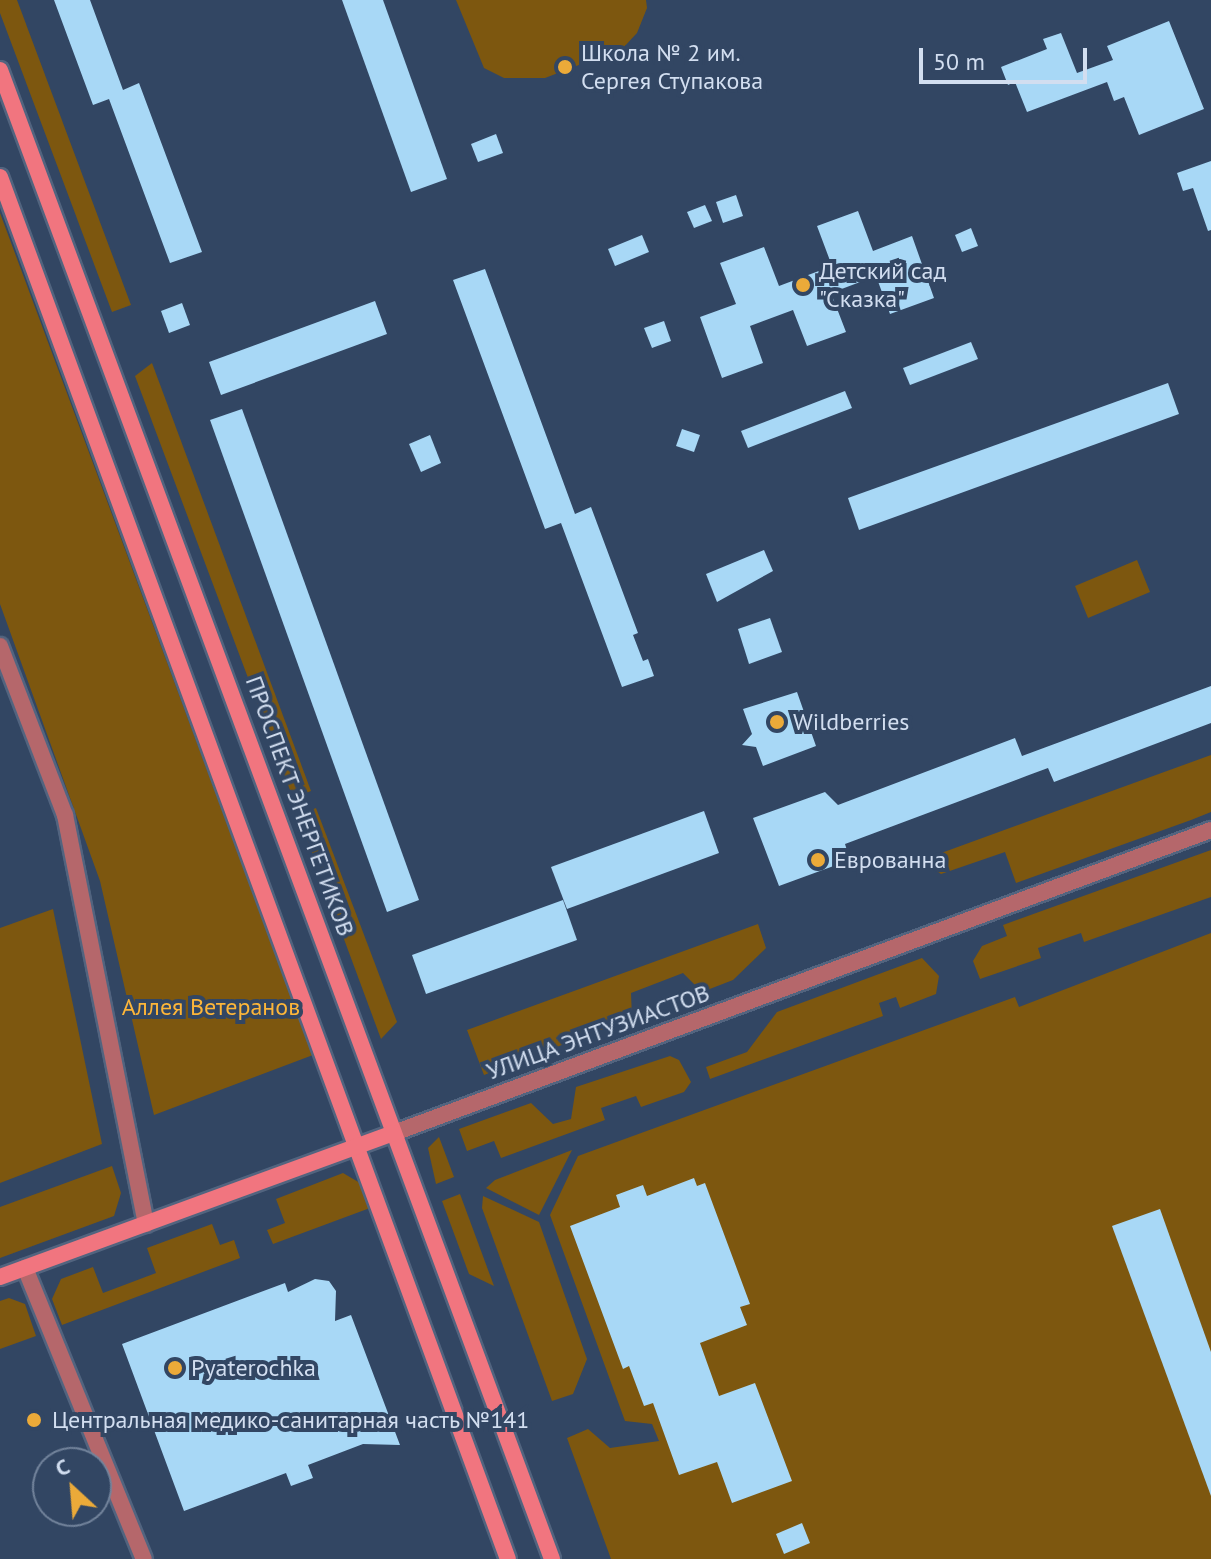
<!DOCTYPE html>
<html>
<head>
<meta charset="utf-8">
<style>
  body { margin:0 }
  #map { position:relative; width:1211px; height:1559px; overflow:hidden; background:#324663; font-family:"PT Sans",sans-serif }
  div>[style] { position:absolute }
  .green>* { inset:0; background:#7d570f }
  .building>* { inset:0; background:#a8d8f6 }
  .roads { filter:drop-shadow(2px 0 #52647f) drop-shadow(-2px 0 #52647f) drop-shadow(0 2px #52647f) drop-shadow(0 -2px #52647f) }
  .minor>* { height:16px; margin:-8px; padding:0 8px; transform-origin:8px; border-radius:8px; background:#b5676b }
  .tertiary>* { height:16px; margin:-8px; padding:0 8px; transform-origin:8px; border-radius:8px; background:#b5676b }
  .secondary>* { height:16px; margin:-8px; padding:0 8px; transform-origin:8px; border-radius:8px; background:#f1757f }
  .dots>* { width:22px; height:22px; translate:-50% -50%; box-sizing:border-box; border:4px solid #324663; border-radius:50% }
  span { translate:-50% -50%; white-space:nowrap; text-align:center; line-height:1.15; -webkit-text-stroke:8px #324663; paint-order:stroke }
  .poi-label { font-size:24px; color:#d2def0 }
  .left { translate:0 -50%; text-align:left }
  .street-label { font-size:24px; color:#d2def0 }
  .park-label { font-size:24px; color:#fdb639 }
  .north { position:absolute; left:32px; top:1447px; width:80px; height:80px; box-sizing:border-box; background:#324663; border:2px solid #72839b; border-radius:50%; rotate:334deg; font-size:22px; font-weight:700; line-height:32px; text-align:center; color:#d2def0 }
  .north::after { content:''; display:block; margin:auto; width:28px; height:36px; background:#ebaa39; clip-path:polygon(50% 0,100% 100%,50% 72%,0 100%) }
  .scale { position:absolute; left:919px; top:48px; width:168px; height:36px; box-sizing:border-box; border:4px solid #d2def0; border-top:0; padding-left:10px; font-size:24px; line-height:28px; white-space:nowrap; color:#d2def0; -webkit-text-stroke:6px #324663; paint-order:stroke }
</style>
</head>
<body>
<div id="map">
  <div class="green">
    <i style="clip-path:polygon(0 0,17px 0,131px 305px,112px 312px,0 13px)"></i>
    <i style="clip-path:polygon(456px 0,646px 0,647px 8px,637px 33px,623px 48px,545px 78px,504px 78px,484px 68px)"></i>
    <i style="clip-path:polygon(0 213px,313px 1055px,154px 1115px,100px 881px,0 604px)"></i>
    <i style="clip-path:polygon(152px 363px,311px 791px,293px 798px,135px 376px)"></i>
    <i style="clip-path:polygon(1137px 560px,1150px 592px,1088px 618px,1075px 586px)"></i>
    <i style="clip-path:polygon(1211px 755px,1211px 812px,1191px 820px,1016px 883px,1005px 852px,941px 874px,922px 860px)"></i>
    <i style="clip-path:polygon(316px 808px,397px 1022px,381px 1039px,298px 815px)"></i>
    <i style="clip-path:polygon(1211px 850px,1211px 897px,1084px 942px,1081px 933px,1038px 948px,1041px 958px,980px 979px,973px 961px,982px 946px,1007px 936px,1003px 925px)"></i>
    <i style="clip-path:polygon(53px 909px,102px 1144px,0 1183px,0 928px)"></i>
    <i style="clip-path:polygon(758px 924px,766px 948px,733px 980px,702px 992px,683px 973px,631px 993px,632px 1018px,484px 1075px,467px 1030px)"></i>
    <i style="clip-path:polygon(1211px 933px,1211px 1559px,611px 1559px,567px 1438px,588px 1429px,610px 1448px,659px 1441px,652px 1424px,625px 1421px,550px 1215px,578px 1156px,1015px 997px,1019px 1007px)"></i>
    <i style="clip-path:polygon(922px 958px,939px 976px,936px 994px,900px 1008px,896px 997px,879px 1003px,883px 1016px,710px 1079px,706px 1067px,747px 1052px,777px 1012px)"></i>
    <i style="clip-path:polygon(670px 1056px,679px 1060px,691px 1082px,684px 1092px,641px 1107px,636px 1096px,601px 1108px,605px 1120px,501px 1158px,494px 1141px,467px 1151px,459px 1129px,531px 1103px,553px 1124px,571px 1119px,576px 1087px)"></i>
    <i style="clip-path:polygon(439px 1137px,454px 1177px,436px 1184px,428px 1148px)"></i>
    <i style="clip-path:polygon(572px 1150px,539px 1215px,486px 1188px,495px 1180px)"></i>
    <i style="clip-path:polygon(112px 1166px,121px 1193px,114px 1216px,0 1258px,0 1207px)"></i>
    <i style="clip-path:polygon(343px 1173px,360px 1183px,370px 1208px,273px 1244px,267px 1230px,285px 1223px,276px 1199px)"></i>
    <i style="clip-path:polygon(460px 1194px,494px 1286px,469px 1274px,442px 1201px)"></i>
    <i style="clip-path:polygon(483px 1196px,539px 1222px,587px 1359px,573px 1394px,552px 1401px,482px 1208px)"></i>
    <i style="clip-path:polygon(212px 1224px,220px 1245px,234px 1240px,240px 1258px,62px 1325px,52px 1299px,61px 1279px,93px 1267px,103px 1293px,156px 1273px,147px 1248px)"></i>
    <i style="clip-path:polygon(9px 1298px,25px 1304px,36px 1336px,0 1349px,0 1301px)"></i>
  </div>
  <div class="building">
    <i style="clip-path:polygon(54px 0,90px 0,123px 90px,139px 83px,202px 252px,170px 263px,109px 99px,93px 105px)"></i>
    <i style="clip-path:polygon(342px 0,383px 0,447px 179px,411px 192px)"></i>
    <i style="clip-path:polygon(1169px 21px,1204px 109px,1139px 135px,1124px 97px,1114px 101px,1107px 82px,1027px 112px,1015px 82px,1008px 85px,1001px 67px,1047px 49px,1043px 39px,1061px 33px,1077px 73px,1113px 60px,1107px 46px)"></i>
    <i style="clip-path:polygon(496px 134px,503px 153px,478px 162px,471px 144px)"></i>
    <i style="clip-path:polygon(1211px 161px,1211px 230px,1208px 231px,1193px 188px,1183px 191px,1177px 173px)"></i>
    <i style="clip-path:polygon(736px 195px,743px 216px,723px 223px,716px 202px)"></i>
    <i style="clip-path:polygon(705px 205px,712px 221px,694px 228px,687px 212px)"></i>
    <i style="clip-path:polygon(858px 211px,873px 251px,912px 236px,934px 298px,890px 314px,876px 276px,831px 293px,846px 332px,807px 346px,793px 310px,750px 326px,763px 363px,722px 378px,700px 317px,736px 304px,720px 263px,764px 247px,779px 286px,832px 266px,817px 226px)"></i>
    <i style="clip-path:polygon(971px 228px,978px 246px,962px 252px,955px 235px)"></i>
    <i style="clip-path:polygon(642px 235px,649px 252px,615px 266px,608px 249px)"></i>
    <i style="clip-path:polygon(485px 269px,575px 514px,591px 507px,638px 633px,633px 635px,643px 661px,648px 659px,654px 676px,622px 687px,561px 523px,545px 529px,453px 280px)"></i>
    <i style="clip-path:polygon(375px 301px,387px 334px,221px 395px,209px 362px)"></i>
    <i style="clip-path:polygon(182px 303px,190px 325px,169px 333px,161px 311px)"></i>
    <i style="clip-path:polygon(664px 321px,671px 341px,652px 348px,644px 328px)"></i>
    <i style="clip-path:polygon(971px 342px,978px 359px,910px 385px,903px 368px)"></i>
    <i style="clip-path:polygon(1168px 383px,1179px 414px,859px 530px,848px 498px)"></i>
    <i style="clip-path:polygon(845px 391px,852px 408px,748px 448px,741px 431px)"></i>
    <i style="clip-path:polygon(242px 409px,419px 900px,387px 912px,210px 420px)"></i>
    <i style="clip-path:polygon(682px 429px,700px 435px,694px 452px,676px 446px)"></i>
    <i style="clip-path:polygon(430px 435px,441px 463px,421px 472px,409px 444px)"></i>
    <i style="clip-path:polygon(764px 550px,773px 571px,717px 602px,706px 574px)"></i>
    <i style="clip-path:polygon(770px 618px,782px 652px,749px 664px,738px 629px)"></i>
    <i style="clip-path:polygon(1211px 686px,1211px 723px,1054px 782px,1048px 768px,1029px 775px,845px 844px,850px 860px,779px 886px,753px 818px,825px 792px,838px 805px,1015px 738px,1022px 756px)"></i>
    <i style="clip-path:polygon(797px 692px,816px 746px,763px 766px,756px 747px,742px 745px,752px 734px,743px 709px)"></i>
    <i style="clip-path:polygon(704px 811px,719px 853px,567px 909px,551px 867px)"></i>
    <i style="clip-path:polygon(563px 900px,577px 940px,426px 994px,412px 955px)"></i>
    <i style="clip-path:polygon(694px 1178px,697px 1186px,705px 1183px,750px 1304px,740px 1307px,747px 1325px,700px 1343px,719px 1396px,755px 1383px,792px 1481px,732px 1503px,717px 1462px,679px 1475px,653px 1403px,644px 1406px,629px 1366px,623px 1369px,570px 1226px,620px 1207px,616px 1195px,643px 1185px,647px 1196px)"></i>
    <i style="clip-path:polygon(1160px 1209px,1211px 1352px,1211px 1496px,1112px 1226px)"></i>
    <i style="clip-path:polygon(315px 1279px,329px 1281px,336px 1291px,335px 1321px,351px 1315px,400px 1445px,363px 1444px,308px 1465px,313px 1478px,291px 1486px,286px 1473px,184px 1511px,122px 1344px,285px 1283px,288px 1292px)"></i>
    <i style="clip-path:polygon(802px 1523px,810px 1543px,784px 1554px,776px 1534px)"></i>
  </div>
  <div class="roads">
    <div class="minor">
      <i style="left:0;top:646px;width:181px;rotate:69deg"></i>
      <i style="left:65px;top:815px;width:417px;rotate:78.8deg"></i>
      <i style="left:25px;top:1268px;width:314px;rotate:67.8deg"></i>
    </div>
    <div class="tertiary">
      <i style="left:394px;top:1133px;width:871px;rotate:-20.35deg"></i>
    </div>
    <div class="secondary">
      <i style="left:0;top:70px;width:1588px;rotate:69.66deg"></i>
      <i style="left:0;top:177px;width:1472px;rotate:69.82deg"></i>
      <i style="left:0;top:1277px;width:419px;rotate:-20.1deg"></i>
    </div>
  </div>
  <div class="dots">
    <i style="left:565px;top:67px;background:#ebaa39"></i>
    <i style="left:803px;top:285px;background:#ebaa39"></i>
    <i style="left:777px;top:722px;background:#ebaa39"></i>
    <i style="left:818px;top:860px;background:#ebaa39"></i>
    <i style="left:175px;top:1368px;background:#ebaa39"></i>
    <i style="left:34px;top:1420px;background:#ebaa39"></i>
  </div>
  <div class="poi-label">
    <span class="left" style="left:581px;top:67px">Школа № 2 им.<br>Сергея Ступакова</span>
    <span class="left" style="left:819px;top:285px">Детский сад<br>"Сказка"</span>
    <span class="left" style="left:793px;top:722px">Wildberries</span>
    <span class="left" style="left:834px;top:860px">Еврованна</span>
    <span class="left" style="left:191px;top:1368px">Pyaterochka</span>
    <span class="left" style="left:52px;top:1420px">Центральная медико-санитарная часть №141</span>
  </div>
  <div class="street-label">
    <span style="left:300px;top:806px;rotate:70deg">ПРОСПЕКТ ЭНЕРГЕТИКОВ</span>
    <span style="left:598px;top:1032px;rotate:-20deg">УЛИЦА ЭНТУЗИАСТОВ</span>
  </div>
  <div class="park-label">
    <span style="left:211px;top:1007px">Аллея Ветеранов</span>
  </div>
  <div class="north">С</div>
  <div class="scale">50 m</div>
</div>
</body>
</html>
